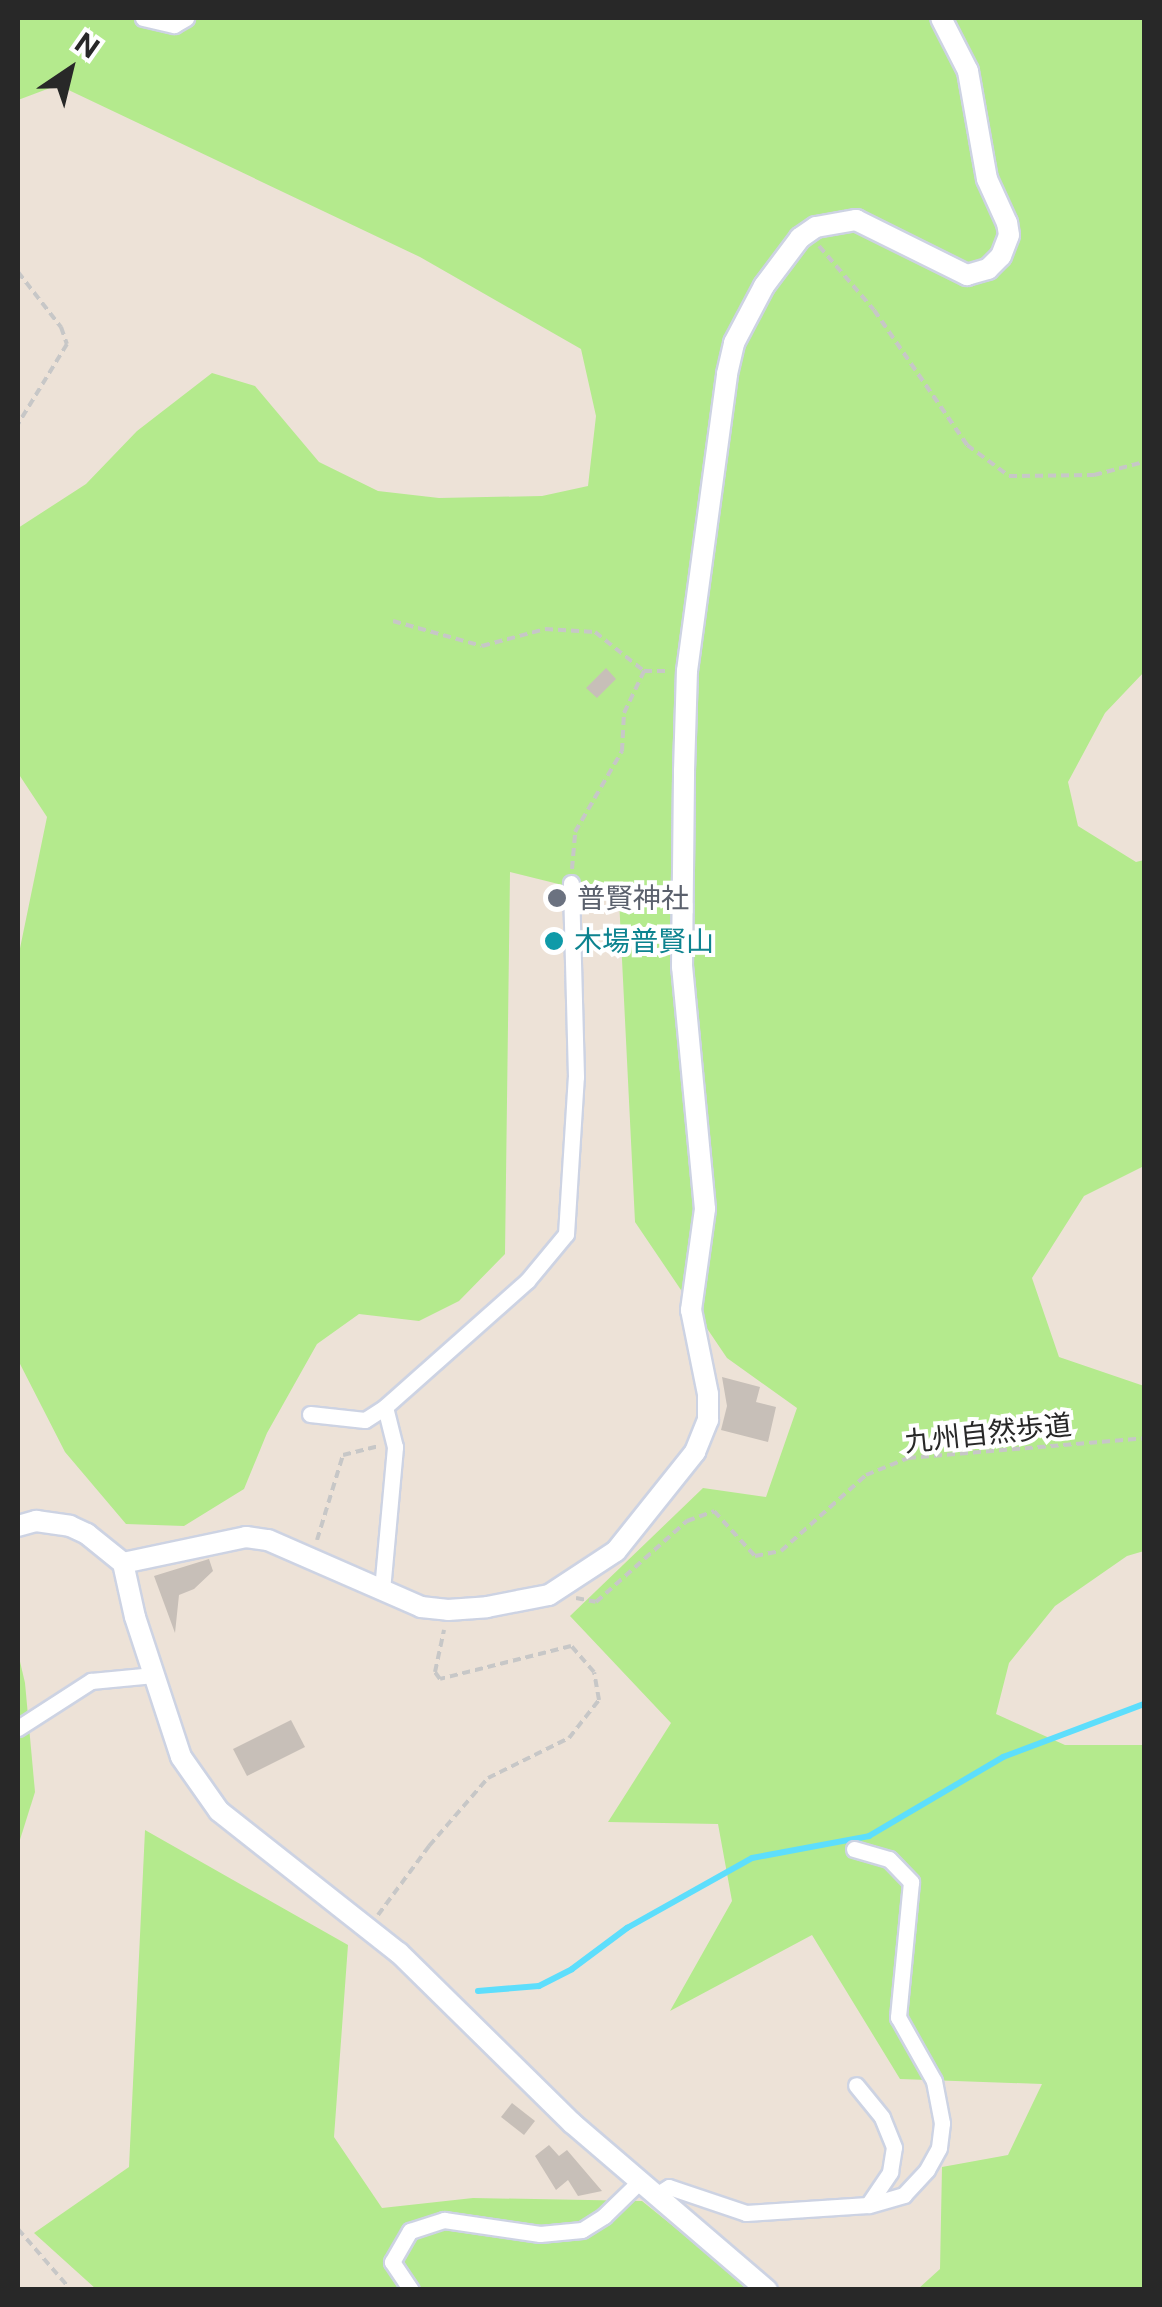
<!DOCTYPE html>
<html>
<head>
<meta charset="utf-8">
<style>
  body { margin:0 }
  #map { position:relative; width:1162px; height:2307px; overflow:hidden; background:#ede2d7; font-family:"Public Sans","Noto Sans JP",sans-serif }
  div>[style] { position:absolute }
  .green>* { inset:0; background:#b4ea8d }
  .stream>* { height:6px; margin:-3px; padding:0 3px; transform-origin:3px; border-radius:3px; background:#5ddefc }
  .building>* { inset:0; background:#c7bfb8 }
  .path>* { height:4px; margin-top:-2px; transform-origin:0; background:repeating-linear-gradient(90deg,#c7c7c7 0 8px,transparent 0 13px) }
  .roads { filter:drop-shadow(2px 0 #cdd3e3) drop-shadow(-2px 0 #cdd3e3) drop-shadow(0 2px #cdd3e3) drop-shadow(0 -2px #cdd3e3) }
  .minor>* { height:15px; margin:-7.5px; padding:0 7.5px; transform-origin:7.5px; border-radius:7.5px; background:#fff }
  .tertiary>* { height:20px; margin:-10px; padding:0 10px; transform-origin:10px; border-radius:10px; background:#fff }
  .dots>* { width:28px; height:28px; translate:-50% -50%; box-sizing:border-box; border:5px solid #fff; border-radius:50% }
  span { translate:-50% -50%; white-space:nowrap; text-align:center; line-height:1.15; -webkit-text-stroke:8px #fff; paint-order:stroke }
  .worship-label { font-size:28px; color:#5b616d }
  .left { translate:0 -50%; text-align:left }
  .culture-label { font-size:28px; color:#0d838f }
  .street-label { font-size:28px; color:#282828 }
  .frame { position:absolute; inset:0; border:20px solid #282828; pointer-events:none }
  .north { position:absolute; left:20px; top:20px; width:100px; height:100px; -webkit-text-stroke:8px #fff; paint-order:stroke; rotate:35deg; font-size:28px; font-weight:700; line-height:40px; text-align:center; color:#282828 }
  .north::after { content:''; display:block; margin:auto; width:35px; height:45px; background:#282828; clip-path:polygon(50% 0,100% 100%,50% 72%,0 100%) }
</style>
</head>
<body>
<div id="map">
  <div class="green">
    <i style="clip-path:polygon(18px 18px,1144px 18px,1144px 672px,1105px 713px,1068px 782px,1078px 826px,1136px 862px,1144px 860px,1144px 1166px,1084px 1196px,1032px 1278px,1059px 1357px,1144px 1386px,1144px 1551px,1127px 1556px,1055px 1606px,1009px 1663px,996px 1714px,1065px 1745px,1144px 1745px,1144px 2289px,918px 2289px,940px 2269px,942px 2167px,1008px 2155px,1042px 2084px,900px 2079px,812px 1935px,670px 2011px,732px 1901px,718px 1824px,608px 1822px,671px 1723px,570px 1616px,703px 1488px,766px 1497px,797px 1408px,727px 1358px,635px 1222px,619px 899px,510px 872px,505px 1254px,459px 1301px,419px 1321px,359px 1314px,317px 1344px,267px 1433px,244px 1489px,184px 1526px,126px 1524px,65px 1452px,18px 1360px,18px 958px,47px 817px,18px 773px,18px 528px,86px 484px,137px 431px,212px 373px,255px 386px,319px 462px,378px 491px,439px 498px,542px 496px,588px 486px,596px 416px,581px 349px,420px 257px,58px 85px,18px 100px)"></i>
    <i style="clip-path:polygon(18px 1653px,25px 1683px,35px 1792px,18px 1846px)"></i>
    <i style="clip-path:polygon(145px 1830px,348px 1945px,334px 2137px,382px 2208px,473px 2198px,642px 2201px,751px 2289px,96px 2289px,34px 2233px,129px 2167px)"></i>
  </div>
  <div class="stream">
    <i style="left:478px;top:1991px;width:61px;rotate:-4.7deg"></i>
    <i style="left:539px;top:1986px;width:37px;rotate:-27deg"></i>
    <i style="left:572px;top:1969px;width:69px;rotate:-36.7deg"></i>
    <i style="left:627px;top:1928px;width:143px;rotate:-29.2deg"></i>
    <i style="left:752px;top:1858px;width:119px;rotate:-10.6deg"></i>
    <i style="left:869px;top:1836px;width:156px;rotate:-30.5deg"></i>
    <i style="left:1003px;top:1757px;width:151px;rotate:-20.6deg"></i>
  </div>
  <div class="building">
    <i style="clip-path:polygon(606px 668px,616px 679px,597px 698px,586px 688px)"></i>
    <i style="clip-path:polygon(722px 1377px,760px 1387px,756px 1402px,776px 1407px,768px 1442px,721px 1430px,727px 1406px)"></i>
    <i style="clip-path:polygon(209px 1559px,213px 1571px,194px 1589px,179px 1595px,175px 1633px,154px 1576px)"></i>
    <i style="clip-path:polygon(291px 1720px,305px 1747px,247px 1776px,233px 1749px)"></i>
    <i style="clip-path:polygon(512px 2103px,535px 2121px,524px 2135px,501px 2117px)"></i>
    <i style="clip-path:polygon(549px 2145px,559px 2156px,567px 2150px,602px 2191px,578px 2196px,568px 2180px,556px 2190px,535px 2156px)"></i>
  </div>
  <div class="path">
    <i style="left:819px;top:246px;width:84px;rotate:49.3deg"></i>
    <i style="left:874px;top:310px;width:164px;rotate:55.4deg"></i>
    <i style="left:967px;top:445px;width:52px;rotate:36.4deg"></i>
    <i style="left:1009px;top:476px;width:85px;rotate:-0.7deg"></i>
    <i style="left:1094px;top:475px;width:52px;rotate:-14.6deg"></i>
    <i style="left:18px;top:272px;width:70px;rotate:52deg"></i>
    <i style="left:61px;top:327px;width:18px;rotate:71deg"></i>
    <i style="left:67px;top:344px;width:94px;rotate:121.5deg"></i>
    <i style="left:393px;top:621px;width:92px;rotate:15.7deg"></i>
    <i style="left:482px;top:646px;width:65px;rotate:-15.1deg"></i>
    <i style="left:545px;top:629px;width:50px;rotate:3.4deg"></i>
    <i style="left:595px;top:632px;width:63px;rotate:38.5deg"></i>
    <i style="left:644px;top:671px;width:23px"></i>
    <i style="left:572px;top:869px;width:37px;rotate:-85deg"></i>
    <i style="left:575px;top:832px;width:94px;rotate:-59.9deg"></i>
    <i style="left:622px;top:751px;width:38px;rotate:-87deg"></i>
    <i style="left:624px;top:713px;width:47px;rotate:-64.5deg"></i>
    <i style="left:317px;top:1540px;width:89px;rotate:-73deg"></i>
    <i style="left:343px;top:1455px;width:36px;rotate:-14deg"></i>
    <i style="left:576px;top:1598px;width:20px;rotate:11deg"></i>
    <i style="left:596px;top:1602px;width:122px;rotate:-41.7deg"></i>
    <i style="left:687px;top:1521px;width:29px;rotate:-20deg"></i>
    <i style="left:714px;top:1511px;width:61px;rotate:47.7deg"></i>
    <i style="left:755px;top:1556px;width:26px;rotate:-11deg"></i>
    <i style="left:781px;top:1551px;width:114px;rotate:-41.8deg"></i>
    <i style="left:866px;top:1475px;width:45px;rotate:-22deg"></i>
    <i style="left:908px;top:1458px;width:237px;rotate:-4.8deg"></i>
    <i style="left:378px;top:1915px;width:86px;rotate:-53.5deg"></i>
    <i style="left:429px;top:1846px;width:90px;rotate:-49.1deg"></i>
    <i style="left:488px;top:1778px;width:90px;rotate:-26.3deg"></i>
    <i style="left:569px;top:1738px;width:48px;rotate:-51.7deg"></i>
    <i style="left:599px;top:1700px;width:28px;rotate:-100deg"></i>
    <i style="left:594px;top:1672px;width:35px;rotate:-131deg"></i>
    <i style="left:571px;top:1646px;width:135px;rotate:165.9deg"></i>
    <i style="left:440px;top:1679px;width:9px;rotate:-126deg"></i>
    <i style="left:435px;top:1672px;width:43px;rotate:-77.9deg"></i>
    <i style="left:18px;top:2229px;width:81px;rotate:49deg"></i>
  </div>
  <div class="roads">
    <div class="minor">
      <i style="left:143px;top:18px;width:32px;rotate:13deg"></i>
      <i style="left:174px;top:25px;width:14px;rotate:-30deg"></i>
      <i style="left:310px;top:1414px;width:55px;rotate:6.2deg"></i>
      <i style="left:365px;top:1420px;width:24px;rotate:-33deg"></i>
      <i style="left:382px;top:1590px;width:144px;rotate:-84.8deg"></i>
      <i style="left:395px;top:1447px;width:41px;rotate:-104deg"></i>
      <i style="left:385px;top:1407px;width:190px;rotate:-41.6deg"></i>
      <i style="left:527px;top:1281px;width:61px;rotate:-50.3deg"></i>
      <i style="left:566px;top:1234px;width:157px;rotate:-86.4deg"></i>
      <i style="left:576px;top:1077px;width:194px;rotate:-91.5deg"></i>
      <i style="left:18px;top:1728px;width:87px;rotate:-32.8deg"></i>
      <i style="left:91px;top:1681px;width:63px;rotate:-5.4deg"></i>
      <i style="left:854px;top:1849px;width:36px;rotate:16deg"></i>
      <i style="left:889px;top:1859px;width:32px;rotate:46deg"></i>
      <i style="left:911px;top:1882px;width:136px;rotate:95.5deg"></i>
      <i style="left:898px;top:2017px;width:73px;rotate:60.6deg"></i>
      <i style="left:934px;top:2081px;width:43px;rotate:79.2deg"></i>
      <i style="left:942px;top:2123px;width:25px;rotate:97deg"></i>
      <i style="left:939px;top:2148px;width:25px;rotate:119deg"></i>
      <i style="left:927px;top:2170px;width:34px;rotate:133deg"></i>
      <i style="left:904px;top:2195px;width:37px;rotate:164deg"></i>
      <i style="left:656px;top:2195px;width:15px;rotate:-32deg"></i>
      <i style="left:669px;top:2187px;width:81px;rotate:18.7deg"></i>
      <i style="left:746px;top:2213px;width:122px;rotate:-3.8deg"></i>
      <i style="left:868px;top:2205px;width:40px;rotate:-56deg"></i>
      <i style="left:890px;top:2172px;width:25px;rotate:-81deg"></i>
      <i style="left:894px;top:2147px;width:32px;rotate:-112deg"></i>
      <i style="left:882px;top:2117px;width:41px;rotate:-129.1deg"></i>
      <i style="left:411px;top:2290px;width:34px;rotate:-124deg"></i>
      <i style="left:392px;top:2262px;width:36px;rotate:-60deg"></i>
      <i style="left:410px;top:2231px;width:36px;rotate:-18deg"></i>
      <i style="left:444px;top:2220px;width:97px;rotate:8.3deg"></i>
      <i style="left:540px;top:2234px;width:42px;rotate:-5.4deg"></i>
      <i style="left:582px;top:2230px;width:26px;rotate:-32deg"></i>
      <i style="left:604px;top:2216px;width:50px;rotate:-44.2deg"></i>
    </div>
    <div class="tertiary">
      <i style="left:18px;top:1526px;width:19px;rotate:-16deg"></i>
      <i style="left:36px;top:1521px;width:34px;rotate:8deg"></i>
      <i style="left:70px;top:1526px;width:19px;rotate:25deg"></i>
      <i style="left:87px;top:1534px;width:46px;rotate:38.9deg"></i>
      <i style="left:123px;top:1563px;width:55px;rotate:77.5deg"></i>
      <i style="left:135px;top:1617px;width:147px;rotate:71.8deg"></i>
      <i style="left:181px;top:1757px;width:66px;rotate:54.9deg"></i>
      <i style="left:219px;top:1811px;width:229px;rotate:38.3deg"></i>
      <i style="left:399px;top:1953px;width:243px;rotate:44.5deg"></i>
      <i style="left:572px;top:2123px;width:257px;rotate:40.6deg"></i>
      <i style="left:123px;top:1563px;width:126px;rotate:-11.9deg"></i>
      <i style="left:246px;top:1537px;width:22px;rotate:8deg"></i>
      <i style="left:268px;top:1540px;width:167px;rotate:23.6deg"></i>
      <i style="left:421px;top:1607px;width:27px;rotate:6deg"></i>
      <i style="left:448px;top:1610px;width:39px;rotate:-4deg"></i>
      <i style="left:487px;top:1607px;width:63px;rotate:-11deg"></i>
      <i style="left:549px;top:1595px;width:80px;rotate:-33.3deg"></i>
      <i style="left:616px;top:1551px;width:127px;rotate:-51.4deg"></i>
      <i style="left:695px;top:1452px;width:35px;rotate:-68deg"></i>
      <i style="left:708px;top:1420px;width:26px;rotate:-90deg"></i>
      <i style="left:708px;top:1394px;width:86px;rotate:-101.4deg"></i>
      <i style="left:691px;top:1310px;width:102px;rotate:-82.1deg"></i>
      <i style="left:705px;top:1209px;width:243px;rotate:-95.4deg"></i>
      <i style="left:682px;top:967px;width:196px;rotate:-89.4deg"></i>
      <i style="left:684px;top:771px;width:100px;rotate:-88.3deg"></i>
      <i style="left:687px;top:671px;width:300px;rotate:-82.3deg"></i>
      <i style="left:727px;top:374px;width:32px;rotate:-77deg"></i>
      <i style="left:734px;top:343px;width:64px;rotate:-62.2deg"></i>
      <i style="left:764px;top:286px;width:60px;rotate:-53.1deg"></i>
      <i style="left:800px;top:238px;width:19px;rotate:-35deg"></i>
      <i style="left:816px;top:227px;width:41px;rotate:-9.9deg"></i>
      <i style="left:856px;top:220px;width:124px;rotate:26.4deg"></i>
      <i style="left:967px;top:275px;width:22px;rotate:-16deg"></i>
      <i style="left:988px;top:269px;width:18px;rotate:-45deg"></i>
      <i style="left:1001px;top:256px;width:22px;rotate:-69deg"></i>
      <i style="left:1009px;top:235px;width:12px;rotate:-99deg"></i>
      <i style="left:1007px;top:223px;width:48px;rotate:-114.4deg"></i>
      <i style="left:987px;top:179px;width:110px;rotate:-100deg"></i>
      <i style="left:968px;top:71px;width:59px;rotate:-117deg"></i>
    </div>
  </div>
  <div class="dots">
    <i style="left:557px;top:898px;background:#6b7280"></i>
    <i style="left:554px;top:941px;background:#0f9aa8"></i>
  </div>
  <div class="worship-label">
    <span class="left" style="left:577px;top:898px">普賢神社</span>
  </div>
  <div class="culture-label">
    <span class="left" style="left:574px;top:941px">木場普賢山</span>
  </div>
  <div class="street-label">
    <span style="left:988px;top:1433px;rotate:-6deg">九州自然歩道</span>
  </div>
  <div class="frame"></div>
  <div class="north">N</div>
</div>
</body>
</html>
